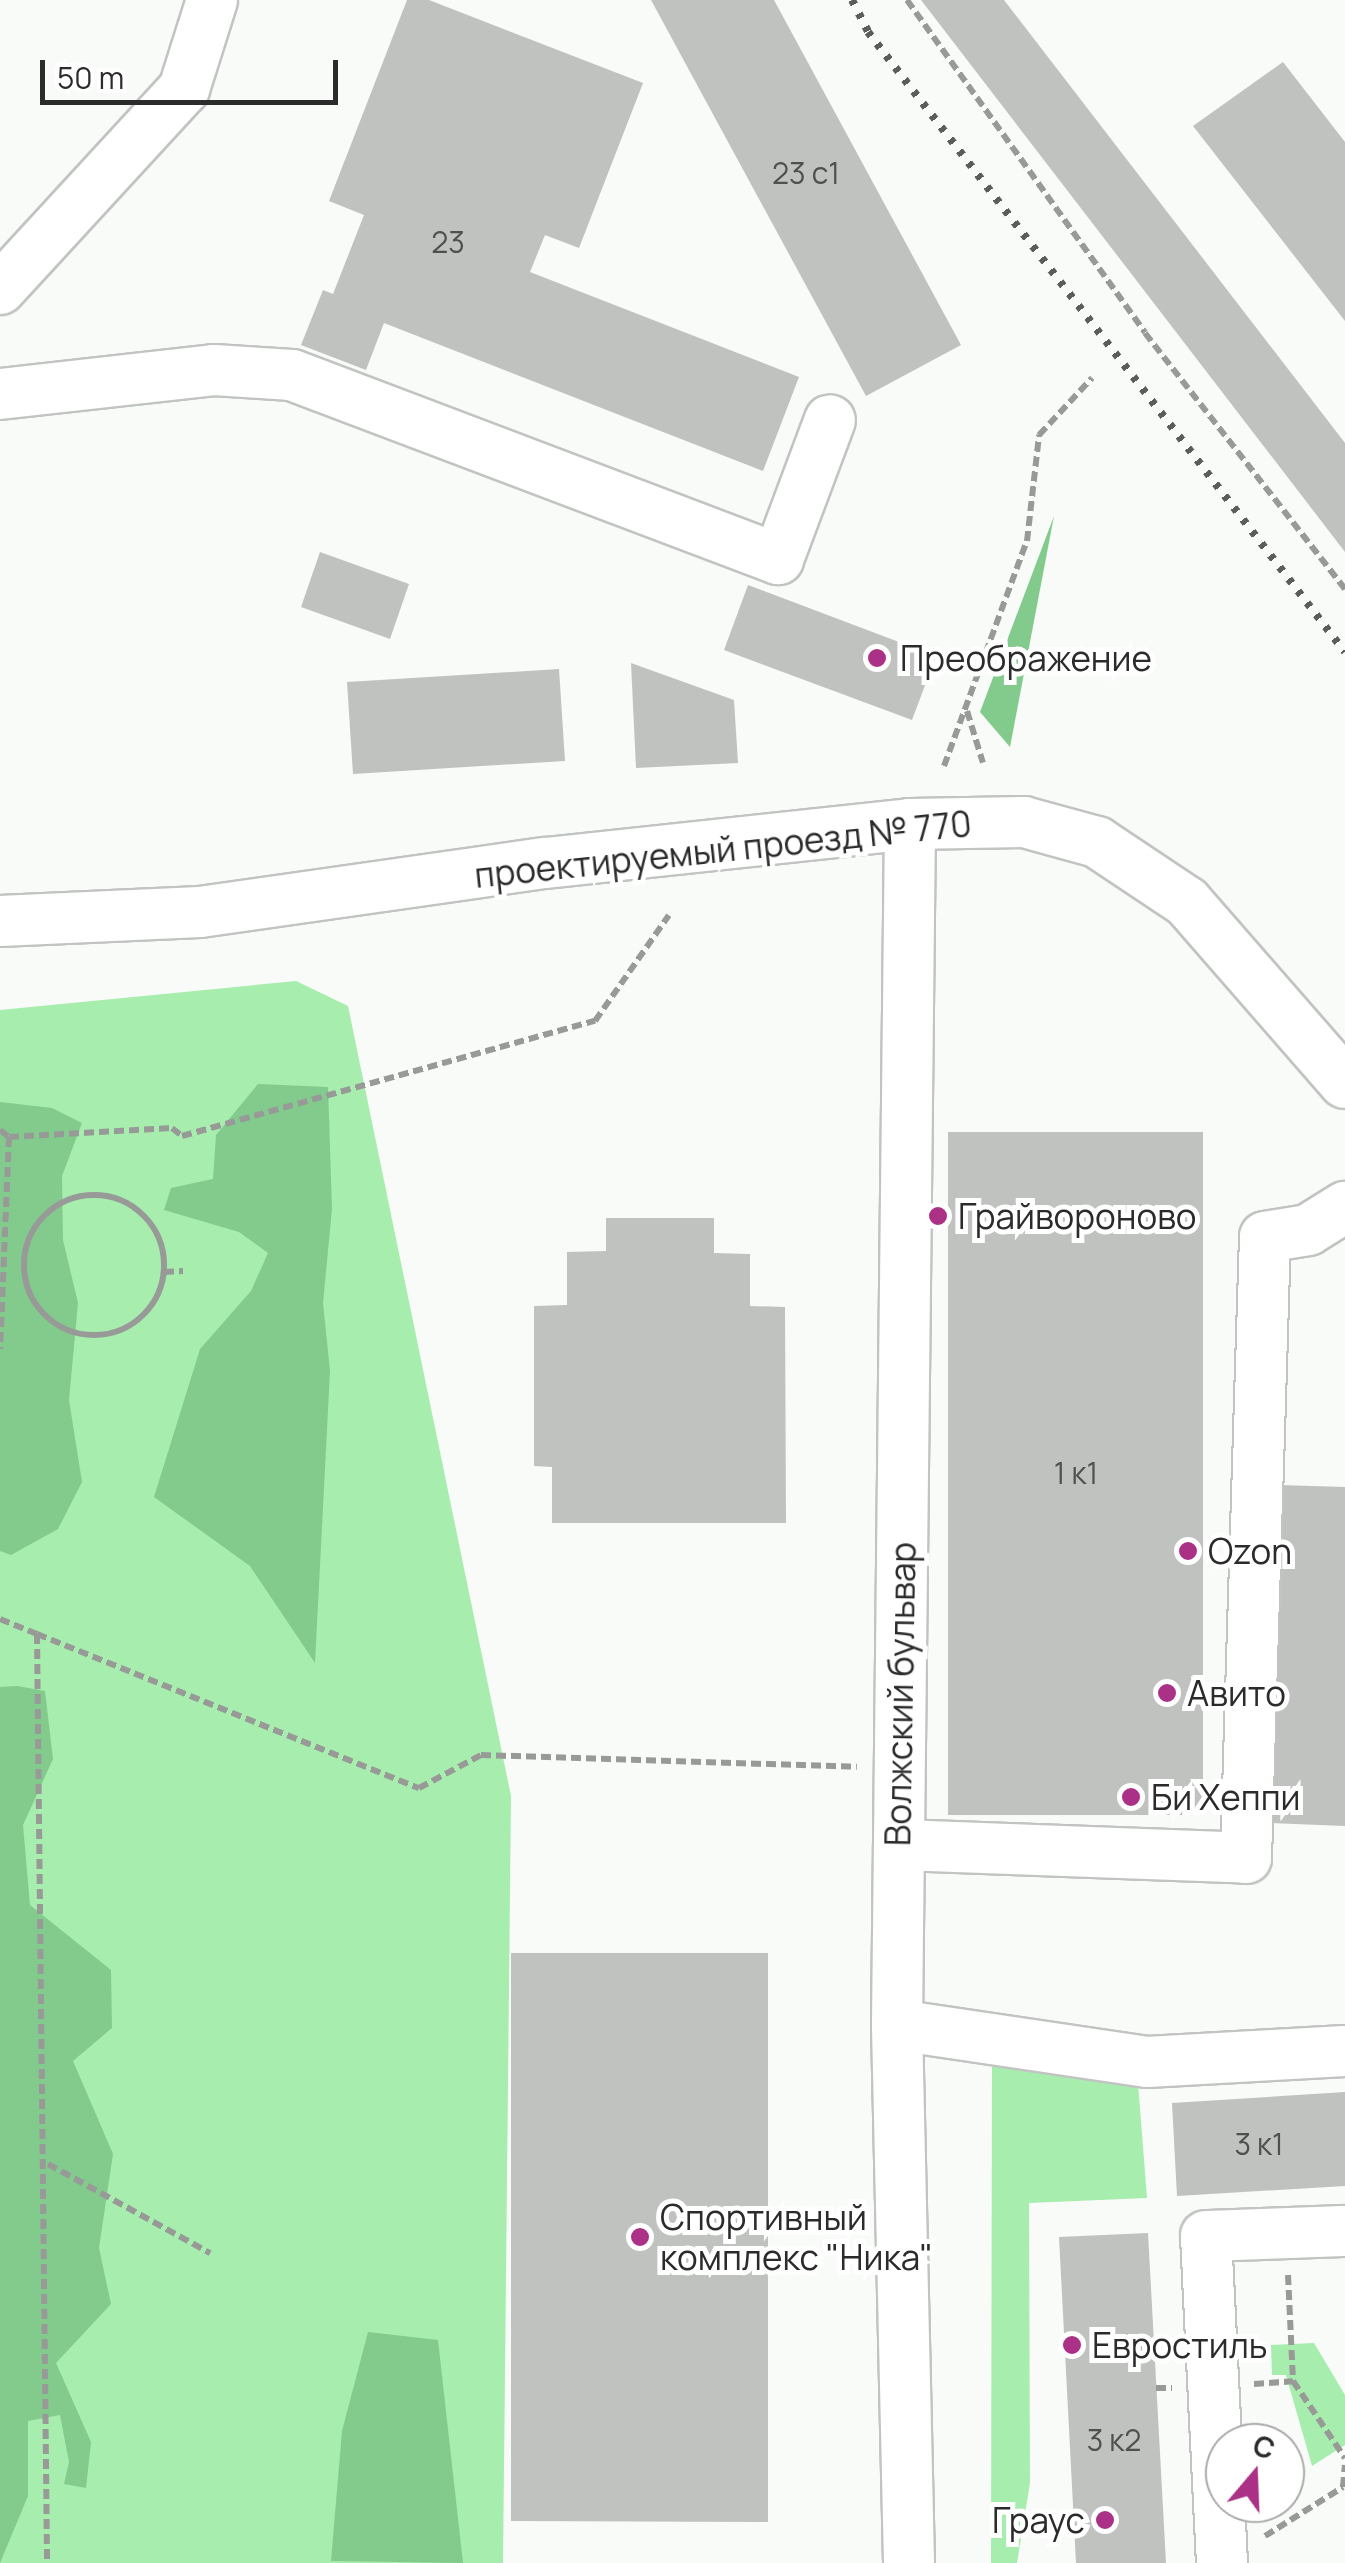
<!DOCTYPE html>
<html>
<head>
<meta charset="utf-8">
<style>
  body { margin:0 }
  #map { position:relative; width:1345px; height:2563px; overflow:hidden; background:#f8fbf8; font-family:Manrope,sans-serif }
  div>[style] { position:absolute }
  .green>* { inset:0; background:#a6edae }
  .forest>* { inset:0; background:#82cb8c }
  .building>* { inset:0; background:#bfc2bf }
  .path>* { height:6px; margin-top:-3px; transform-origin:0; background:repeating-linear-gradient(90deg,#989a98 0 10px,transparent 0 15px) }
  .path>.ring { margin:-3px; padding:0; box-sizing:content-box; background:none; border:6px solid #989a98; border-radius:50% }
  .roads { filter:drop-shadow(2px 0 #c1c4c1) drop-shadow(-2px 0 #c1c4c1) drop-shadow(0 2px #c1c4c1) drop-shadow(0 -2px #c1c4c1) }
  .minor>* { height:50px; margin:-25px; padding:0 25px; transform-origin:25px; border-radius:25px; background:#fff }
  .rail>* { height:8px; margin-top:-4px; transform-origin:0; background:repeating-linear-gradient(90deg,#5b5d5b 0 5px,transparent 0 15px) }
  .dots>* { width:28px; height:28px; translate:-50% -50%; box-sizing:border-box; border:5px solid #fff; border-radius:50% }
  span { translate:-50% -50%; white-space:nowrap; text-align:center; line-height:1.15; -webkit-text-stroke:10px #fff; paint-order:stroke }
  .number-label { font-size:30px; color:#4f514f }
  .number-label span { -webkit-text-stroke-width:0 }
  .poi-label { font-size:35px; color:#2a2b2a }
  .left { translate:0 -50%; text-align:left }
  .right { translate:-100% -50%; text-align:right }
  .street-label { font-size:35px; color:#2a2b2a }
  .north { position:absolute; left:1205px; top:2423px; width:100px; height:100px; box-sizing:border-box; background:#fff; border:2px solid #aaa; border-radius:50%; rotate:19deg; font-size:28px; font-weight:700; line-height:40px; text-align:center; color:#2a2b2a }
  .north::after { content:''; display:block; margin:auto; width:35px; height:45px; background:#aa3186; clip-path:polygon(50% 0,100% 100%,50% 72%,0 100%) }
  .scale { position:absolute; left:40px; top:60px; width:298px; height:45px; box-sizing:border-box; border:5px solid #2a2b2a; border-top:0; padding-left:12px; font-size:30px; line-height:35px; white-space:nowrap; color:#2a2b2a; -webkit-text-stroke:8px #fff; paint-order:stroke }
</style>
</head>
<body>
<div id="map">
  <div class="green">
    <i style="clip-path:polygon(296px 981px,348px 1006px,511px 1796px,503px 2563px,0 2563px,0 1010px)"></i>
    <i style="clip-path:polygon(992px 2058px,1138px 2083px,1147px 2198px,1029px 2203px,1030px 2483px,1017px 2563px,991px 2563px)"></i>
    <i style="clip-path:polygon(1314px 2343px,1345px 2395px,1345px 2445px,1312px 2466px,1286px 2375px,1272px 2375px,1271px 2345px)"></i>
  </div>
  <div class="forest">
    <i style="clip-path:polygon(1054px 516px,1010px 747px,980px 712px)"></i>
    <i style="clip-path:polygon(258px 1084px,328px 1087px,332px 1209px,323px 1303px,330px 1371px,315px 1663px,250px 1566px,154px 1497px,200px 1349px,251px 1291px,268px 1253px,239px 1232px,164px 1210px,171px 1188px,213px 1179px,216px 1135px)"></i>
    <i style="clip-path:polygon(0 1102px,52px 1108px,82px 1123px,62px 1176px,63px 1240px,78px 1303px,69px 1400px,82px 1482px,58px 1529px,11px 1555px,0 1551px)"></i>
    <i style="clip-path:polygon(17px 1686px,45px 1691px,53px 1759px,23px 1825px,30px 1905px,111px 1970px,112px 2028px,73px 2061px,113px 2154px,99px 2248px,111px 2304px,56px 2363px,91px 2442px,86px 2488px,64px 2484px,69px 2462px,60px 2415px,28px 2421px,28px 2496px,0 2563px,0 1687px)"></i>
    <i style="clip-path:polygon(368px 2332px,438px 2340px,463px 2563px,331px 2561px,342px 2431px)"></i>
  </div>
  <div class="building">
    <i style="clip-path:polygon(407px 0,429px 0,643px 83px,579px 248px,545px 235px,530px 272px,799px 377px,763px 471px,384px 323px,366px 370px,301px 345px,323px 290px,333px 294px,364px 215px,329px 201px)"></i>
    <i style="clip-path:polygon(651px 0,774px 0,961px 345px,866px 396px)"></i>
    <i style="clip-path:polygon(921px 0,1004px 0,1345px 443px,1345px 552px)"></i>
    <i style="clip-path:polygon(1283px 62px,1345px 142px,1345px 321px,1193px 126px)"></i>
    <i style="clip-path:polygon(320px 552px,409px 584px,390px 639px,301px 607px)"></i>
    <i style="clip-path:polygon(748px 585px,936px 656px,912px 720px,724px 650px)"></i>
    <i style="clip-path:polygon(631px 663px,734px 700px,738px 763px,636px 768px)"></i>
    <i style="clip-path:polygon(559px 669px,565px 761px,353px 774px,347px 682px)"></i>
    <i style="clip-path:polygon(948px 1132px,1203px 1132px,1203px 1815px,948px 1815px)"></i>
    <i style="clip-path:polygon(606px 1218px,714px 1218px,714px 1253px,750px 1254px,750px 1306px,785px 1307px,786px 1523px,552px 1523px,552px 1467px,534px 1466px,534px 1306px,567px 1305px,567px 1252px,606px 1251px)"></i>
    <i style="clip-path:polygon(1279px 1485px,1345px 1487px,1345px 1826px,1268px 1823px)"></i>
    <i style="clip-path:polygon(511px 1953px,768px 1953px,768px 2522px,511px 2521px)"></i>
    <i style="clip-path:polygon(1345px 2092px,1345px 2186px,1177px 2196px,1172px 2103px)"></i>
    <i style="clip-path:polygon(1148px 2233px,1166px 2563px,1076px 2563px,1059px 2237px)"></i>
  </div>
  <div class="path">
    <i style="left:907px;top:0;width:409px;rotate:54.4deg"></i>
    <i style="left:1145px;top:333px;width:325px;rotate:52deg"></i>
    <i style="left:967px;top:711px;width:54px;rotate:72.9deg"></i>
    <i style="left:944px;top:766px;width:240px;rotate:-69.8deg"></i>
    <i style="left:1027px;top:541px;width:107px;rotate:-83.5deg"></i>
    <i style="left:1039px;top:435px;width:78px;rotate:-47.1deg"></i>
    <i style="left:0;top:1130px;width:11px;rotate:38deg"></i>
    <i style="left:9px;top:1137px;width:212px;rotate:92.4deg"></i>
    <i style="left:9px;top:1137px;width:163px;rotate:-3.2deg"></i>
    <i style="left:172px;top:1128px;width:13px;rotate:39deg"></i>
    <i style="left:182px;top:1136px;width:429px;rotate:-15.6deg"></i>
    <i style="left:595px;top:1021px;width:129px;rotate:-55.1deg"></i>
    <i class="ring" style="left:24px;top:1195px;width:134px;height:134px"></i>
    <i style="left:164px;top:1272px;width:19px;rotate:-3deg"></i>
    <i style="left:0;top:1619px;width:40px;rotate:22deg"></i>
    <i style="left:37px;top:1634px;width:929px;rotate:89.38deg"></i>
    <i style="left:37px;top:1634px;width:412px;rotate:22deg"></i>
    <i style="left:419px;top:1788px;width:70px;rotate:-28deg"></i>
    <i style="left:481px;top:1755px;width:376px;rotate:1.8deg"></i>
    <i style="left:48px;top:2164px;width:185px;rotate:28.8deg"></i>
    <i style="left:1288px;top:2275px;width:106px;rotate:87.3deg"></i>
    <i style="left:1293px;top:2381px;width:93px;rotate:56deg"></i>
    <i style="left:1254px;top:2384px;width:39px;rotate:-4deg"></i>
    <i style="left:1156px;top:2388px;width:16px"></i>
    <i style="left:1265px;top:2536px;width:92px;rotate:-32.1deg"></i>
    <i style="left:1343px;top:2487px;width:22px;rotate:-85deg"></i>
  </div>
  <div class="roads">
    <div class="minor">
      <i style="left:0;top:289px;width:272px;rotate:-47.4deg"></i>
      <i style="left:184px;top:89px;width:93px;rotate:-72.5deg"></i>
      <i style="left:0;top:394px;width:215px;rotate:-6.4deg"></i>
      <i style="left:214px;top:370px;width:78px;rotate:3.7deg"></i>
      <i style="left:292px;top:375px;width:520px;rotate:20.74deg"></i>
      <i style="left:778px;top:559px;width:148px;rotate:-69.5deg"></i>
      <i style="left:0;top:921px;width:200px;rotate:-2.6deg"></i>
      <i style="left:200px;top:912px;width:349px;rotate:-8.1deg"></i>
      <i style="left:546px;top:863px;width:366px;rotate:-6.1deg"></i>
      <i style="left:910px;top:824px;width:114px;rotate:-1deg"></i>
      <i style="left:1024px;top:822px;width:76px;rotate:15.3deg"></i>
      <i style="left:1097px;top:842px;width:108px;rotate:33.7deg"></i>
      <i style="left:1187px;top:902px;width:240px;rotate:48.9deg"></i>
      <i style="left:899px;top:1845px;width:347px;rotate:2.1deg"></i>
      <i style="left:1246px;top:1858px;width:621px;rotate:-88.25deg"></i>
      <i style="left:1265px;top:1237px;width:44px;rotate:-9.2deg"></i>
      <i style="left:1308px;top:1230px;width:44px;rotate:-31.9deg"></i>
      <i style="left:897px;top:2025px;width:253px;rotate:8.4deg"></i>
      <i style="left:1147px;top:2062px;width:198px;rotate:-3.2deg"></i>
      <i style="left:909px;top:2563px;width:538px;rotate:-91.28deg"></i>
      <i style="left:897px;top:2025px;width:1201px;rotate:-89.38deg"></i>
      <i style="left:1222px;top:2563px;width:327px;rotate:-92.8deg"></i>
      <i style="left:1206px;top:2236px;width:139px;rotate:-2.1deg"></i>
    </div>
  </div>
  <div class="rail">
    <i style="left:852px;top:0;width:36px;rotate:63deg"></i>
    <i style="left:868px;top:32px;width:782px;rotate:52.43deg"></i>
  </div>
  <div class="dots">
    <i style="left:877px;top:658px;background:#aa3186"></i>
    <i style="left:938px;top:1216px;background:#aa3186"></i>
    <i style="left:1188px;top:1551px;background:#aa3186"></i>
    <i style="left:1167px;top:1693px;background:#aa3186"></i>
    <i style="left:1131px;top:1797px;background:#aa3186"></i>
    <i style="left:640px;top:2237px;background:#aa3186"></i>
    <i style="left:1072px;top:2345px;background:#aa3186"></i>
    <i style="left:1105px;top:2520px;background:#aa3186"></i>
  </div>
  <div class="number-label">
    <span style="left:806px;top:173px">23 с1</span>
    <span style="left:448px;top:242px">23</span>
    <span style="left:1076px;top:1473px">1 к1</span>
    <span style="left:1259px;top:2144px">3 к1</span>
    <span style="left:1114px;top:2440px">3 к2</span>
  </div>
  <div class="poi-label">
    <span class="left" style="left:900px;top:658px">Преображение</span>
    <span class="left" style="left:958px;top:1216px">Грайвороново</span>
    <span class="left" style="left:1208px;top:1551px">Ozon</span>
    <span class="left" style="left:1187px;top:1693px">Авито</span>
    <span class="left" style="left:1151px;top:1797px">Би Хеппи</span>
    <span class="left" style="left:660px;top:2237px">Спортивный<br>комплекс "Ника"</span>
    <span class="left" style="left:1092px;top:2345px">Евростиль</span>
    <span class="right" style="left:1085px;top:2520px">Граус</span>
  </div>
  <div class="street-label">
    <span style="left:723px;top:849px;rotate:-6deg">проектируемый проезд № 770</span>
    <span style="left:900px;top:1694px;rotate:-89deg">Волжский бульвар</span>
  </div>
  <div class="north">С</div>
  <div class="scale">50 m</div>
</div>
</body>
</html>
